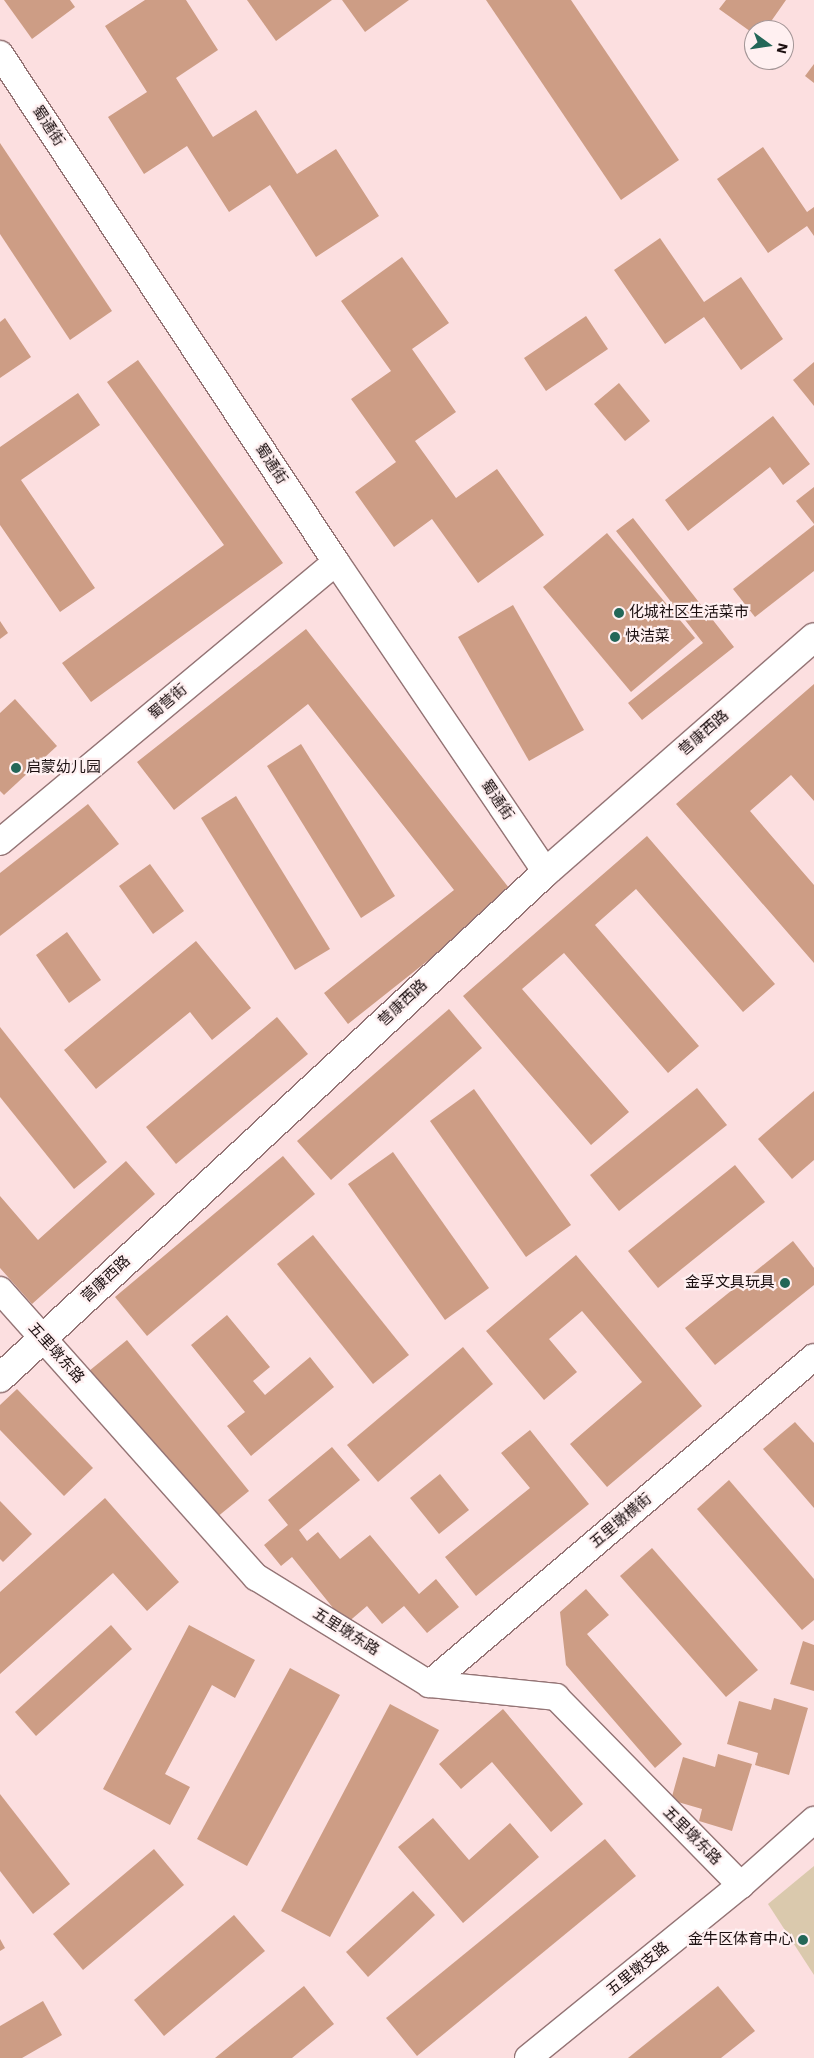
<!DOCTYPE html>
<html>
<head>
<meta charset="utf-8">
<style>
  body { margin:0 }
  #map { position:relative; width:814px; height:2058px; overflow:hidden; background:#fcdfe0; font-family:"Work Sans","Noto Sans SC",sans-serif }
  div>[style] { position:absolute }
  .green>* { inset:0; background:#dac9ad }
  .building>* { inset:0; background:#cd9d85 }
  .roads { filter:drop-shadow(1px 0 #947475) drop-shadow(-1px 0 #947475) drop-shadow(0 1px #947475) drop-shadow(0 -1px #947475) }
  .street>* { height:26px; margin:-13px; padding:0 13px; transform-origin:13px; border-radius:13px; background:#fff }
  .secondary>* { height:28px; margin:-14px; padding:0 14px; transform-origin:14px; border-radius:14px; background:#fff }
  .dots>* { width:14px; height:14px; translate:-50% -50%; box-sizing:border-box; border:2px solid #fff0f1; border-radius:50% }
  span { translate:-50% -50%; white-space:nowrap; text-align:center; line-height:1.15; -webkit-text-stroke:4.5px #fff0f1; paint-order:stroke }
  .street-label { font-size:15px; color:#1b0f10 }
  .poi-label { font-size:15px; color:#1b0f10 }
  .left { translate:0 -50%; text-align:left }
  .right { translate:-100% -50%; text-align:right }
  .north { position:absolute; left:744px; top:20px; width:50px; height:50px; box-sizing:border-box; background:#fff0f1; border:1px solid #a49697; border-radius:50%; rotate:104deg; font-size:14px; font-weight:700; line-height:20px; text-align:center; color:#1b0f10 }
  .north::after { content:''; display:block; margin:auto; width:18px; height:22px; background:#236758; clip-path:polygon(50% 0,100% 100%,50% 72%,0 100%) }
</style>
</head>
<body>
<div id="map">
  <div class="green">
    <i style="clip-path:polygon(814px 1866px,814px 1975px,768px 1904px)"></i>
  </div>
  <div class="building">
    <i style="clip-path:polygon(4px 0,70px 0,75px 7px,32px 39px)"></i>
    <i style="clip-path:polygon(145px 0,186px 0,218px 50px,176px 78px,213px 137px,256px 110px,297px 174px,336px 149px,379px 216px,316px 257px,270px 185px,229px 212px,187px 146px,144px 174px,108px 117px,147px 92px,105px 26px)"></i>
    <i style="clip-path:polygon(247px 0,332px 0,276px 41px)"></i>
    <i style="clip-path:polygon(342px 0,409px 0,365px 32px)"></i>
    <i style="clip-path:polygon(486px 0,571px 0,679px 160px,621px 200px)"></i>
    <i style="clip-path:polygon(726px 0,786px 0,765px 30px,754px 30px,754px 34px,719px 9px)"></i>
    <i style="clip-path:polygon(814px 64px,814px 83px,805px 76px)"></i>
    <i style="clip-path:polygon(0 143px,112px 311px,70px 340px,0 234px)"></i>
    <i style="clip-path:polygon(763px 147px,807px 212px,814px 207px,814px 236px,807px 226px,768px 253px,717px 179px)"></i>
    <i style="clip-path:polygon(660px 238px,704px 302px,741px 277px,783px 339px,741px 370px,704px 317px,665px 344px,614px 270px)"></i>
    <i style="clip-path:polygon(402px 257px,449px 323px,412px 349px,456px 412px,415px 441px,456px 498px,497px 469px,544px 535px,478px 583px,432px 519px,394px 547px,355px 492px,396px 462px,351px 399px,391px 371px,341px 301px)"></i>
    <i style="clip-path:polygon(586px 316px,608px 349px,546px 391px,524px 358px)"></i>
    <i style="clip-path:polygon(5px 318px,31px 357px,0 378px,0 322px)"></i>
    <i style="clip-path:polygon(138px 360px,283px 563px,91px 702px,62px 663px,224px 545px,107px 382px)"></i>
    <i style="clip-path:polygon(814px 362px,814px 406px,793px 380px)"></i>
    <i style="clip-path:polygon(619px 383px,650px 421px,625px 441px,594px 404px)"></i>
    <i style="clip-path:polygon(78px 393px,100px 425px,21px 480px,95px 588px,60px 612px,0 525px,0 447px)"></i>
    <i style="clip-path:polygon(773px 416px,810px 464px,783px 485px,770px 467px,688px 531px,665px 500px)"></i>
    <i style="clip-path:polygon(814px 487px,814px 524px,796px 501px)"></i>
    <i style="clip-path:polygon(633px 518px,734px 647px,642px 720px,628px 703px,703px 643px,616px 531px)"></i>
    <i style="clip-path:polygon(814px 525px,814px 571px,755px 617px,733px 589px)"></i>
    <i style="clip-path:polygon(607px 533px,695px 638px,631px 692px,543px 587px)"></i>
    <i style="clip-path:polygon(513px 605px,584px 730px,529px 761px,458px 637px)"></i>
    <i style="clip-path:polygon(0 621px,8px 633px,0 639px)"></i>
    <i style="clip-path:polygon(306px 629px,513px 893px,348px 1024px,324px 993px,454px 890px,308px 704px,174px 810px,137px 762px)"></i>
    <i style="clip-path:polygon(814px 684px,814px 801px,791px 775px,750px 811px,814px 885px,814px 963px,676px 804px)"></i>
    <i style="clip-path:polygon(15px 699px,57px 746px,4px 795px,0 791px,0 713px)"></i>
    <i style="clip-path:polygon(301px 744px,395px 896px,361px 918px,267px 766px)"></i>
    <i style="clip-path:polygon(236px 796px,330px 949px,295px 970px,201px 818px)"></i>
    <i style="clip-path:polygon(88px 804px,119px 844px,0 936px,0 873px)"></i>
    <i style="clip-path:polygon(647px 836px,775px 984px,743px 1012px,636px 889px,595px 925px,699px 1046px,668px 1073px,564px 953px,522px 989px,629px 1112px,591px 1145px,463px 996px)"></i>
    <i style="clip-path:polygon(150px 864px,184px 911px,153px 934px,119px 886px)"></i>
    <i style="clip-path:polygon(67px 932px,101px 980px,69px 1003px,36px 955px)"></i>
    <i style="clip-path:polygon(196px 941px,251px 1008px,212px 1040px,190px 1012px,96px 1089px,64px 1050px)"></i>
    <i style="clip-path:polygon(449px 1009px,482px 1048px,331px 1180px,297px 1141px)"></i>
    <i style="clip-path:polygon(277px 1017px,308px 1054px,176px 1164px,146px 1127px)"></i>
    <i style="clip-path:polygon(0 1027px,107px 1162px,74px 1189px,0 1097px)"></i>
    <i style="clip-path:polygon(697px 1088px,727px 1125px,619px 1211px,590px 1175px)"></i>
    <i style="clip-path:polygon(474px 1089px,571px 1225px,526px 1257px,430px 1121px)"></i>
    <i style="clip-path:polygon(814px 1091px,814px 1160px,792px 1179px,758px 1139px)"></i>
    <i style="clip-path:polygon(393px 1152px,489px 1288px,445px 1320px,348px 1184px)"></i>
    <i style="clip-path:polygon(283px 1156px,315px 1194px,147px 1336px,115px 1297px)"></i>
    <i style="clip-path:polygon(126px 1161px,155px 1194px,32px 1304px,0 1268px,0 1196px,38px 1240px)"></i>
    <i style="clip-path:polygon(735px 1165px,765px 1202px,658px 1288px,628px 1251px)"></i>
    <i style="clip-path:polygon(313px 1235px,409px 1355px,373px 1384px,277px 1264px)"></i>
    <i style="clip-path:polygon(793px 1241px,814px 1268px,814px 1285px,715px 1365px,685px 1328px)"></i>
    <i style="clip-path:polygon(576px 1255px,702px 1406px,607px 1487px,570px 1444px,642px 1382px,582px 1311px,549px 1339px,577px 1372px,544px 1400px,486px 1331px)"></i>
    <i style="clip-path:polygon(227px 1315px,270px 1367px,253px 1381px,265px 1395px,310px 1357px,334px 1387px,251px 1456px,227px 1426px,245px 1412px,191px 1345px)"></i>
    <i style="clip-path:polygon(127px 1340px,249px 1491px,211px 1522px,89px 1371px)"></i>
    <i style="clip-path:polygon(463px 1347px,493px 1384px,378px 1482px,347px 1445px)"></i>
    <i style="clip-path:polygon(17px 1389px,93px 1468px,64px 1496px,0 1430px,0 1405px)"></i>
    <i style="clip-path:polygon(795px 1422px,814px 1443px,814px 1508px,763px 1449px)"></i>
    <i style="clip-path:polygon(530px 1430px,589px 1504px,476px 1596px,445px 1557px,530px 1488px,501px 1453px)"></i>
    <i style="clip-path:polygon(332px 1447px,360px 1480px,299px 1530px,307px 1541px,318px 1532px,340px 1559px,370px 1535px,419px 1594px,436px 1579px,459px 1607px,427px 1633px,404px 1606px,382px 1624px,367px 1606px,346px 1624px,292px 1557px,281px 1566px,264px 1545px,288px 1525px,268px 1500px)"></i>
    <i style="clip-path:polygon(440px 1474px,469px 1510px,439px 1534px,410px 1498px)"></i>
    <i style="clip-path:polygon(729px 1480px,814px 1579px,814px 1620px,802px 1630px,697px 1509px)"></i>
    <i style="clip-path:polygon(105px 1498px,179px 1582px,147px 1611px,113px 1573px,0 1674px,0 1592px)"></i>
    <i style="clip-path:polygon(0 1501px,32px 1534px,3px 1562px,0 1559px)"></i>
    <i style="clip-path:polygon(652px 1548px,758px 1670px,726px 1697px,620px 1576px)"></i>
    <i style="clip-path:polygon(586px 1589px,609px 1615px,587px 1634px,682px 1744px,655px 1768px,566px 1665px,560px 1612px)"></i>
    <i style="clip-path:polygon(111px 1625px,132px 1649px,36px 1736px,15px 1712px)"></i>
    <i style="clip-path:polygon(189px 1625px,255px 1660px,235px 1698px,212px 1685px,165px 1774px,190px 1787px,170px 1825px,103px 1789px)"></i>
    <i style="clip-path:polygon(803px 1641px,814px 1645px,814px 1691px,790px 1684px)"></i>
    <i style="clip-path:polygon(290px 1668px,340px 1695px,247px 1866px,197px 1839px)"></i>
    <i style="clip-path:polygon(774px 1698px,808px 1708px,789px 1775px,755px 1765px,758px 1753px,727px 1744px,739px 1701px,771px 1710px)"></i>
    <i style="clip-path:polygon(390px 1704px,439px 1730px,330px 1937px,281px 1911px)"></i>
    <i style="clip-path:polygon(503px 1709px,583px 1804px,551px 1832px,492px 1762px,461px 1789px,439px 1764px)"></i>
    <i style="clip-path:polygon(718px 1754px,752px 1764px,732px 1831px,699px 1821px,702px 1809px,671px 1800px,683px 1757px,715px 1767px)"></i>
    <i style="clip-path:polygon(0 1794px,70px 1884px,33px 1914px,0 1871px)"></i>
    <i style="clip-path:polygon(433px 1818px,469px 1860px,510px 1823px,539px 1857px,463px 1923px,398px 1847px)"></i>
    <i style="clip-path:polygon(605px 1839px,636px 1876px,417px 2056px,386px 2018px)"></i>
    <i style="clip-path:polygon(154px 1849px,184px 1885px,83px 1970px,53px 1934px)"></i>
    <i style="clip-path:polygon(413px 1891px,435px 1915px,368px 1977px,346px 1952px)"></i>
    <i style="clip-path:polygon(234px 1915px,265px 1951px,164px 2036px,134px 2000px)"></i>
    <i style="clip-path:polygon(0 1939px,5px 1948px,0 1951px)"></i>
    <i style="clip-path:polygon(304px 1986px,334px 2024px,292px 2058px,215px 2058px)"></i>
    <i style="clip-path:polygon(718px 1986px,755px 2031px,721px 2058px,628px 2058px)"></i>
    <i style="clip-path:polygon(43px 2001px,62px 2035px,22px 2058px,0 2058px,0 2026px)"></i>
  </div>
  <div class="roads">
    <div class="street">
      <i style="left:0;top:54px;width:609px;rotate:56.52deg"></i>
      <i style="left:336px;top:562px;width:374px;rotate:55.9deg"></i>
      <i style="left:0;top:842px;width:437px;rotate:-39.8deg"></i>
      <i style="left:0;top:1290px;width:385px;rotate:48.3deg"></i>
      <i style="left:256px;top:1577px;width:203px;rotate:31.7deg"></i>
      <i style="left:429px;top:1684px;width:128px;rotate:5.8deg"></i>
      <i style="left:556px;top:1697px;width:264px;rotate:45.5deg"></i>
      <i style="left:429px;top:1684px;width:505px;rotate:-40.34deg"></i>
      <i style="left:528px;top:2058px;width:274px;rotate:-39.1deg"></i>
      <i style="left:741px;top:1885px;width:98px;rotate:-41.7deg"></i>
    </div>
    <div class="secondary">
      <i style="left:0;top:1378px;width:744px;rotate:-42.82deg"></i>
      <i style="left:546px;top:872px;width:356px;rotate:-41.2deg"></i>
    </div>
  </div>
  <div class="dots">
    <i style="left:619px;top:613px;background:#236758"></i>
    <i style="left:615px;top:637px;background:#236758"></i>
    <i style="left:16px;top:768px;background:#236758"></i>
    <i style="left:785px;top:1283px;background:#236758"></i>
    <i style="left:803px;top:1940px;background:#236758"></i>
  </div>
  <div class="street-label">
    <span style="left:48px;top:126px;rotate:57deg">蜀通街</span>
    <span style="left:271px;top:464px;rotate:57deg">蜀通街</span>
    <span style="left:168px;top:702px;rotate:-40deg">蜀营街</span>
    <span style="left:704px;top:733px;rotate:-41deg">营康西路</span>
    <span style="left:497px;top:800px;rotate:56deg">蜀通街</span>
    <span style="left:403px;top:1003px;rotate:-43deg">营康西路</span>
    <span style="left:106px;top:1279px;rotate:-43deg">营康西路</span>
    <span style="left:56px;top:1353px;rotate:48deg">五里墩东路</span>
    <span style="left:621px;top:1521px;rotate:-40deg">五里墩横街</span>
    <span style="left:346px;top:1632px;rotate:32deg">五里墩东路</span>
    <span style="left:692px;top:1836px;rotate:45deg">五里墩东路</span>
    <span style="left:638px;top:1969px;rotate:-39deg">五里墩支路</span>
  </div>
  <div class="poi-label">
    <span class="left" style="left:629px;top:613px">化城社区生活菜市</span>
    <span class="left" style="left:625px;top:637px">快洁菜</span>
    <span class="left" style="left:26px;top:768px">启蒙幼儿园</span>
    <span class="right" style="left:775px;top:1283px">金孚文具玩具</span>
    <span class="right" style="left:793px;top:1940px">金牛区体育中心</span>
  </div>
  <div class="north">N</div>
</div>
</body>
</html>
